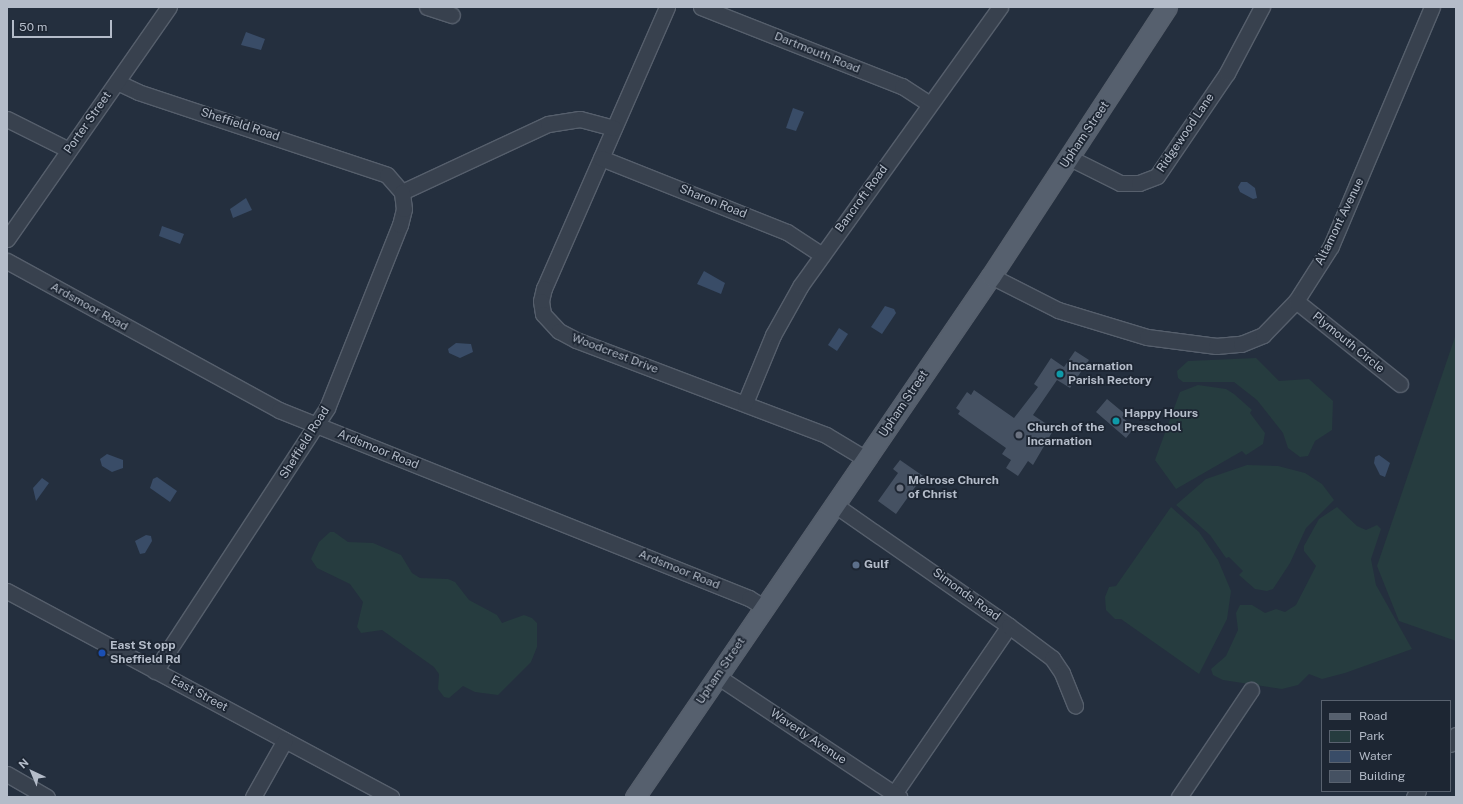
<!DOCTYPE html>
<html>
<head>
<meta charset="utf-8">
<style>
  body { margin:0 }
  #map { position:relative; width:1463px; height:804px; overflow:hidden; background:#242f3e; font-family:"Public Sans",sans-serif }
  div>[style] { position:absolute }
  .green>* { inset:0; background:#263c3f }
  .water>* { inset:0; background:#394c67 }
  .building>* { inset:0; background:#455162 }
  .roads { filter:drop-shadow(1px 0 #565f6c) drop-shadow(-1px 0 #565f6c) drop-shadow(0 1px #565f6c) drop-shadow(0 -1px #565f6c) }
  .minor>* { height:15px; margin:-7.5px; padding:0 7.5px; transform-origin:7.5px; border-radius:7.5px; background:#38414e }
  .major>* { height:19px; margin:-9.5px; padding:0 9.5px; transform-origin:9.5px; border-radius:9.5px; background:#56606e }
  .dots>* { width:11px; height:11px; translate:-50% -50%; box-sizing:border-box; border:2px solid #1d2633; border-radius:50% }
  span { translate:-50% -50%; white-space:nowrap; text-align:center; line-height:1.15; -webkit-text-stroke:3.5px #1d2633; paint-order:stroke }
  .street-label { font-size:12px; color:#b4bcc9 }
  .poi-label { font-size:12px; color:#b4bcc9; font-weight:700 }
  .left { translate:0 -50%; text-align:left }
  .frame { position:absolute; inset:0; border:8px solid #b4bcc9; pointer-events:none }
  .legend { position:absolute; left:1321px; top:700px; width:130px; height:92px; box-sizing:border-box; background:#1d2633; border:1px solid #59626f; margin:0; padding:5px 7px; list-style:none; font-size:12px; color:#b4bcc9 }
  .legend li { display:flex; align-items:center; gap:8px; height:20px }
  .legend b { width:20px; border:1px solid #59626f }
  .north { position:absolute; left:12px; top:752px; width:40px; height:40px; -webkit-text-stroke:3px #1d2633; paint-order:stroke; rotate:316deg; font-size:11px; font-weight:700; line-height:16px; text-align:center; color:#b4bcc9 }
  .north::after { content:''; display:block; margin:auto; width:14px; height:18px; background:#b4bcc9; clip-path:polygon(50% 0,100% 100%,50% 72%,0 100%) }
  .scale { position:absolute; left:12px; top:20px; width:100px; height:18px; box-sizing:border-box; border:2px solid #b4bcc9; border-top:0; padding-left:5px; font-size:12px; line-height:14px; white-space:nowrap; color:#b4bcc9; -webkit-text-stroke:3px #1d2633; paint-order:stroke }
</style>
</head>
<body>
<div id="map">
  <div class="green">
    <i style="clip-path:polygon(1456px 334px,1456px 641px,1399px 621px,1377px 566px)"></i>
    <i style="clip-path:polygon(1256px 358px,1279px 381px,1309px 379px,1333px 401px,1332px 430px,1315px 441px,1308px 456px,1300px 457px,1288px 448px,1283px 433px,1257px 400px,1234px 382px,1183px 382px,1178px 378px,1177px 371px,1188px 361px)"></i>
    <i style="clip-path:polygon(1198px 385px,1226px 389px,1234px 394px,1252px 410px,1250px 413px,1265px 433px,1263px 444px,1246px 455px,1242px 451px,1176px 489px,1155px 460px,1180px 392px)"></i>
    <i style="clip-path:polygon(1247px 465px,1278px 466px,1305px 473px,1322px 484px,1334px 500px,1306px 528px,1290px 563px,1273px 589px,1267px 591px,1255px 589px,1239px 575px,1243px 571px,1229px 557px,1226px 558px,1210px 535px,1176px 505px,1206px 479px)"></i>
    <i style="clip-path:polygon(1171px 507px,1199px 532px,1218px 560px,1231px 591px,1227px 619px,1199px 674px,1121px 619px,1115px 619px,1106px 610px,1105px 597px,1109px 587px,1116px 586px)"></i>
    <i style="clip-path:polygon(1337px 507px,1357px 526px,1366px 530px,1377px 525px,1381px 529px,1371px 559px,1376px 585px,1412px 649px,1345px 673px,1322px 679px,1309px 674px,1298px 685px,1282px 689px,1223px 680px,1213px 675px,1211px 669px,1226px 656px,1238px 630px,1236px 613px,1240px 605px,1252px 605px,1265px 613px,1276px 609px,1285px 612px,1296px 605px,1316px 566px,1304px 551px,1304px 546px,1319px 519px)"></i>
    <i style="clip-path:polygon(330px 532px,334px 532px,348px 542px,373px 543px,401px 555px,412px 573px,420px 578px,448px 579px,455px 582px,469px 600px,497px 615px,502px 623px,524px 615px,532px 618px,537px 623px,537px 647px,531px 662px,498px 695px,475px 692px,463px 686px,449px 698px,444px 697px,438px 689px,439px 674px,434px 667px,382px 630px,361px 633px,357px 627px,363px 602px,350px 584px,317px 568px,311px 559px,319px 542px)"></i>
  </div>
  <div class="water">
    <i style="clip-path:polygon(246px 32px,265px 39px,261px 50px,241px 45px)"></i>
    <i style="clip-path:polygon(793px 108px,804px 112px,796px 131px,786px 128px)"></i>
    <i style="clip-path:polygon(1241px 182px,1247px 182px,1255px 188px,1257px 198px,1253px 199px,1240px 192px,1238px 187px)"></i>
    <i style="clip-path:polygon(246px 198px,252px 210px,233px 218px,230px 209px)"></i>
    <i style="clip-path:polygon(162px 226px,184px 234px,180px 244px,159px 236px)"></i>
    <i style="clip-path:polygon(704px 271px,725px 283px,721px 294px,697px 284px)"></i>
    <i style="clip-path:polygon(885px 306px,894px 309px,896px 313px,882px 334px,871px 327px)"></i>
    <i style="clip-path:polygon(839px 328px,848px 334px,837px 351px,828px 345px)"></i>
    <i style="clip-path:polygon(456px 343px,471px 344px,473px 352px,460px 358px,449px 353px,448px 349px)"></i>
    <i style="clip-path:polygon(107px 454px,123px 460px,123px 468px,112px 472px,102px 466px,100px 459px)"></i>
    <i style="clip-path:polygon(1379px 455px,1390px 463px,1385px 477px,1380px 475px,1374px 463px,1375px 457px)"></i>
    <i style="clip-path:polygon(157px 477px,177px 491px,170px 502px,150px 488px,153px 479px)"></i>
    <i style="clip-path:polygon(42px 478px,49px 483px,36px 501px,33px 488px)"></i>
    <i style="clip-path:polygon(146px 535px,151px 536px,152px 541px,145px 553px,140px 554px,135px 541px)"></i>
  </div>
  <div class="building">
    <i style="clip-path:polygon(1075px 351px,1089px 360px,1070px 388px,1057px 380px,1033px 415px,1054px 429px,1033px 465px,1028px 461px,1018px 476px,1006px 468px,1011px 460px,1002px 454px,1006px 448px,958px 414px,960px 411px,956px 408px,967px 392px,971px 395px,974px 390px,1014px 418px,1038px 387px,1034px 384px,1051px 358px,1064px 367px)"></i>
    <i style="clip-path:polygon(1107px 399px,1125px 414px,1122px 417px,1134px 428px,1126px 438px,1096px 412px)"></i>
    <i style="clip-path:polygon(900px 460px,923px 476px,896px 514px,878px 501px,898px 473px,893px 469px)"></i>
  </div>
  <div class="roads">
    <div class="minor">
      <i style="left:427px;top:7px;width:26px;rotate:18deg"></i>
      <i style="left:667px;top:7px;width:307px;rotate:113.6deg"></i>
      <i style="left:544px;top:288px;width:13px;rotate:103deg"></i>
      <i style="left:541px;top:301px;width:13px;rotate:81deg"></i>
      <i style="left:543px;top:314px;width:23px;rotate:47deg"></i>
      <i style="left:559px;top:331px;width:19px;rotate:28deg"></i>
      <i style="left:576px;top:340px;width:267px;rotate:20.8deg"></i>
      <i style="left:826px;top:435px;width:47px;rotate:31deg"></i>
      <i style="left:701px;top:7px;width:216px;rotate:21.5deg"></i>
      <i style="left:902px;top:86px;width:33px;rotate:33deg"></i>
      <i style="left:117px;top:82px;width:23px;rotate:25deg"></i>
      <i style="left:138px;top:92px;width:262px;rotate:18.4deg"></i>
      <i style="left:387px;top:175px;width:23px;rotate:49deg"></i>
      <i style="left:402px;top:192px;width:161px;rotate:-25deg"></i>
      <i style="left:548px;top:124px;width:32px;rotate:-9deg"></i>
      <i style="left:580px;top:119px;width:35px;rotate:15deg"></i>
      <i style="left:7px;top:119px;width:69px;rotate:26.6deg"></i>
      <i style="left:601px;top:158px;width:200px;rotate:21.7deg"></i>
      <i style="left:787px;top:232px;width:42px;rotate:33.3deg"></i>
      <i style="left:1070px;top:158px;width:56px;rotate:26.6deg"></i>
      <i style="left:1120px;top:183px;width:19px"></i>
      <i style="left:1139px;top:183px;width:19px;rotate:-21deg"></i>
      <i style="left:1157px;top:176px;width:125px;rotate:-55.8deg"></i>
      <i style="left:1227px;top:73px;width:75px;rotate:-62.1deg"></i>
      <i style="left:7px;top:239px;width:283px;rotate:-55.1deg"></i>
      <i style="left:7px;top:261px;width:310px;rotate:28.7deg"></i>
      <i style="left:279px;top:410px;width:506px;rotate:21.8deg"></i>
      <i style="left:749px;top:598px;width:19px;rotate:32deg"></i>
      <i style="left:991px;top:276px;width:75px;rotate:26.9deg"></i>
      <i style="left:1058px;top:310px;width:93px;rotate:16.9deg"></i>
      <i style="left:1147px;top:337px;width:70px;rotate:7.4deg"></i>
      <i style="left:1216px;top:346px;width:25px;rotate:-5deg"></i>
      <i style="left:1241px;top:344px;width:24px;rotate:-22deg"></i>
      <i style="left:1263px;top:335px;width:47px;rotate:-45.9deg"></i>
      <i style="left:1296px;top:301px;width:65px;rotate:-57.5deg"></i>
      <i style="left:1331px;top:246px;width:259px;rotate:-67.1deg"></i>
      <i style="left:1296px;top:301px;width:133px;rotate:38.6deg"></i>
      <i style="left:745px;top:403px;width:74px;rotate:-67.6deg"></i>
      <i style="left:773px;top:335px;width:57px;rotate:-60.8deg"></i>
      <i style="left:801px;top:285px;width:342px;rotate:-54.4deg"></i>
      <i style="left:835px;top:505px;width:212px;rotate:34.8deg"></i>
      <i style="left:1009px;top:626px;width:204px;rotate:124.4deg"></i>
      <i style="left:7px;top:591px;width:436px;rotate:28.2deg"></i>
      <i style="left:1009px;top:626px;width:54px;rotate:36.7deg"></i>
      <i style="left:1052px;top:658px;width:18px;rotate:56deg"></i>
      <i style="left:1062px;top:673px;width:35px;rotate:68deg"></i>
      <i style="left:155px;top:671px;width:314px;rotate:-56.8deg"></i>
      <i style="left:327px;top:408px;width:197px;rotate:-68.3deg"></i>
      <i style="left:400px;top:225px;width:16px;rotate:-76deg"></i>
      <i style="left:404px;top:209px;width:17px;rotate:-97deg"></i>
      <i style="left:717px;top:676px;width:219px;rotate:33.6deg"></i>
      <i style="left:1450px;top:744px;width:11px;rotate:-56deg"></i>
      <i style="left:7px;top:774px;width:46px;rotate:29.9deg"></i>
      <i style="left:253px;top:797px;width:65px;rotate:-60.7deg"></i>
      <i style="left:1179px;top:797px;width:129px;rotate:-56.1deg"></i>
      <i style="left:1414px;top:797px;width:7px;rotate:-56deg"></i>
    </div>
    <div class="major">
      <i style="left:635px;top:797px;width:631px;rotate:-55.66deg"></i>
      <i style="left:991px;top:276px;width:321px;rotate:-56.8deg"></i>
    </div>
  </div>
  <div class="dots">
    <i style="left:1060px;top:374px;background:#0f9aa8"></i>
    <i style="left:1116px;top:421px;background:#0f9aa8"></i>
    <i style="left:1019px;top:435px;background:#6b7280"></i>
    <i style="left:900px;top:488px;background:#6b7280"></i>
    <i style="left:856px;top:565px;background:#5c6f8a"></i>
    <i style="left:102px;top:653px;background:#1a4fb4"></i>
  </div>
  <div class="street-label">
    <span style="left:817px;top:53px;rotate:22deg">Dartmouth Road</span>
    <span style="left:88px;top:123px;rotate:-55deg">Porter Street</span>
    <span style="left:240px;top:125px;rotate:18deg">Sheffield Road</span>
    <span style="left:1186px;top:133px;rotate:-56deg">Ridgewood Lane</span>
    <span style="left:1085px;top:135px;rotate:-56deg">Upham Street</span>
    <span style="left:862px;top:199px;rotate:-54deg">Bancroft Road</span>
    <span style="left:713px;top:202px;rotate:22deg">Sharon Road</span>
    <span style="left:1340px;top:222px;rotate:-64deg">Altamont Avenue</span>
    <span style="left:89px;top:307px;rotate:29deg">Ardsmoor Road</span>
    <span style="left:1348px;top:343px;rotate:39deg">Plymouth Circle</span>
    <span style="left:615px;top:354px;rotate:21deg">Woodcrest Drive</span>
    <span style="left:904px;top:404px;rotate:-56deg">Upham Street</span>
    <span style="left:305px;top:443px;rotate:-58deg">Sheffield Road</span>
    <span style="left:378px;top:450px;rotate:22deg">Ardsmoor Road</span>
    <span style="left:679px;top:570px;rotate:22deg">Ardsmoor Road</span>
    <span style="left:966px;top:595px;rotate:36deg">Simonds Road</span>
    <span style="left:721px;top:671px;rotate:-56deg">Upham Street</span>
    <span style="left:199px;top:694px;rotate:28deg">East Street</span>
    <span style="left:808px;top:737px;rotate:34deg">Waverly Avenue</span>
  </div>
  <div class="poi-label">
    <span class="left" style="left:1068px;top:374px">Incarnation<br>Parish Rectory</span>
    <span class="left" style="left:1124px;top:421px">Happy Hours<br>Preschool</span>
    <span class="left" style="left:1027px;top:435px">Church of the<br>Incarnation</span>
    <span class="left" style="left:908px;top:488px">Melrose Church<br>of Christ</span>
    <span class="left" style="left:864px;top:565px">Gulf</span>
    <span class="left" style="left:110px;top:653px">East St opp<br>Sheffield Rd</span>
  </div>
  <div class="frame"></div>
  <ul class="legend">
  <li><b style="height:5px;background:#56606e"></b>Road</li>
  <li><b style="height:11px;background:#263c3f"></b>Park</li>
  <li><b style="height:11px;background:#394c67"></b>Water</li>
  <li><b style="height:11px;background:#455162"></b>Building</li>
  </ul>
  <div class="north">N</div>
  <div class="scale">50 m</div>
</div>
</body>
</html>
